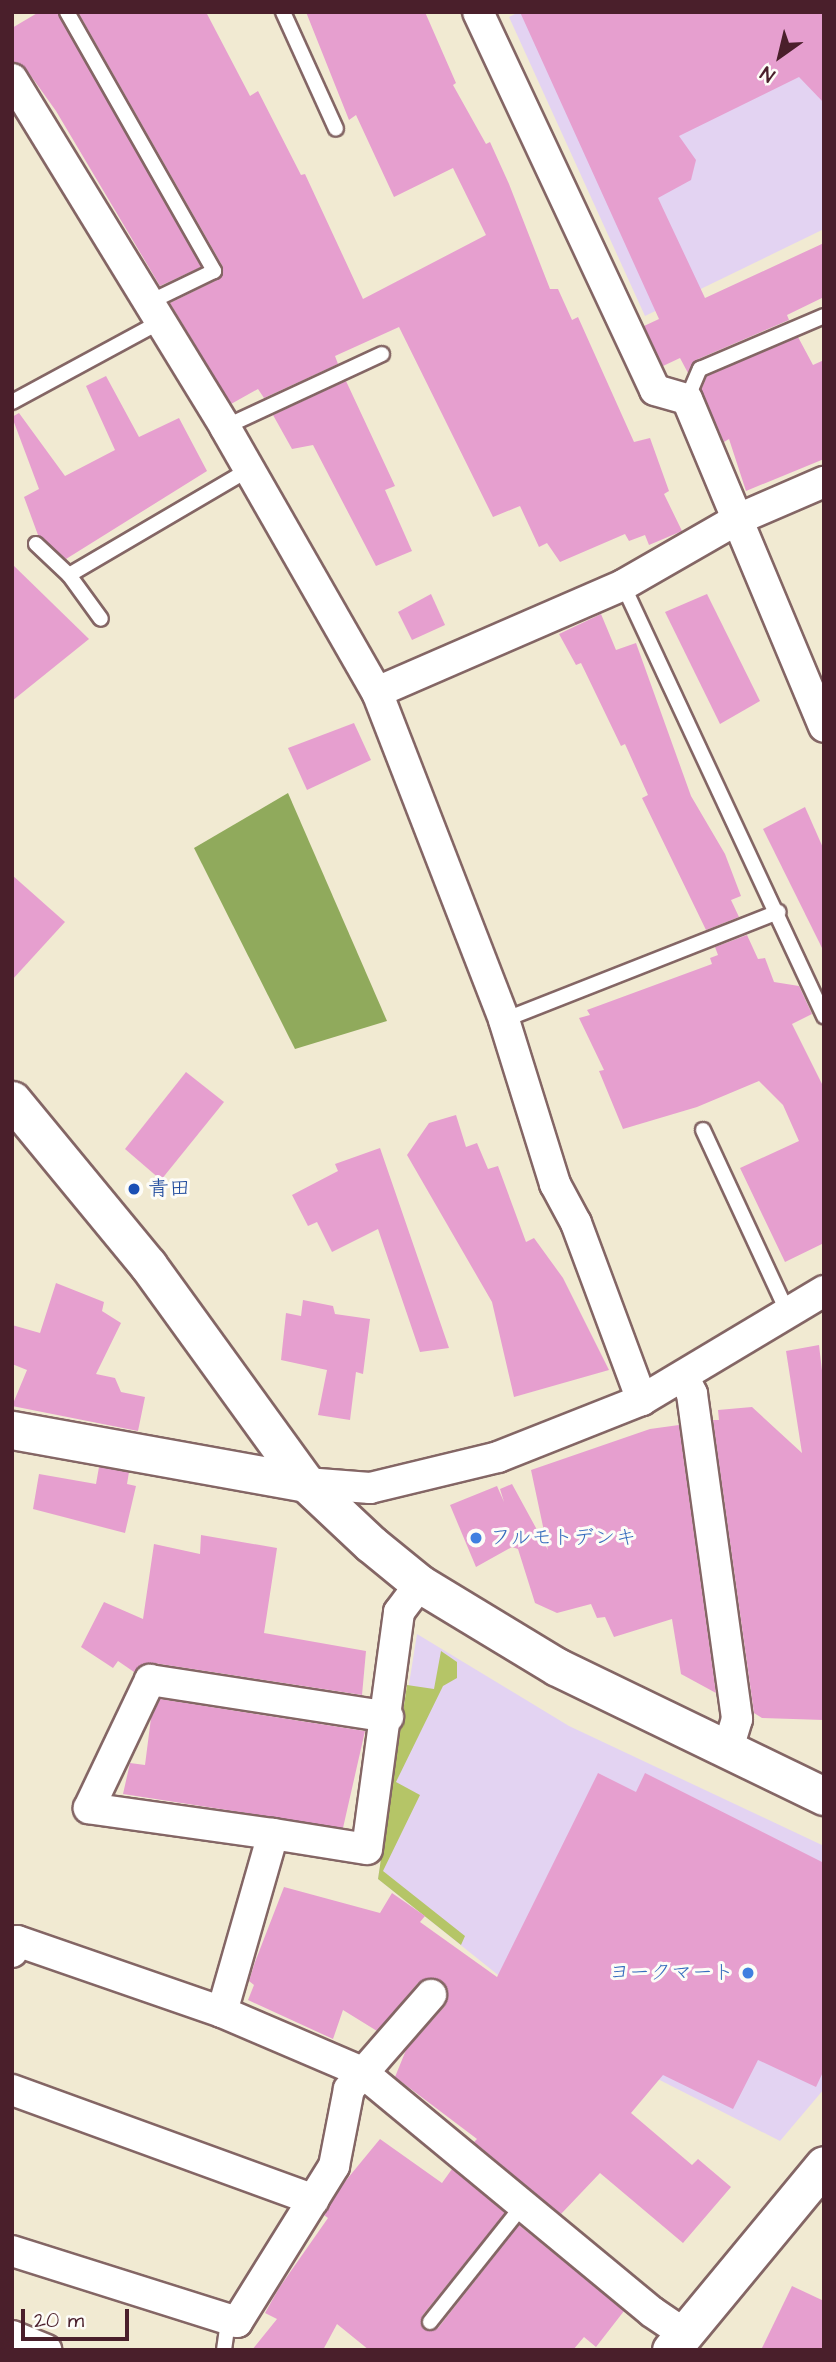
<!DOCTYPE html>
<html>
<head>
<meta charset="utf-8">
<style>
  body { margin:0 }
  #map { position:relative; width:836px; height:2362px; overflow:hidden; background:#f1ead2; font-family:"Architects Daughter","Klee One",sans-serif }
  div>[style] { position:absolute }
  .built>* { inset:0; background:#e3d3f2 }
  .green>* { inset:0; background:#b5c567 }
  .forest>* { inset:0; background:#90aa5c }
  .building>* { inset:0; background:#e69fcf }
  .roads { filter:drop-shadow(2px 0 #846665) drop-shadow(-2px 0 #846665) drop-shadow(0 2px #846665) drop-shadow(0 -2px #846665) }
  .service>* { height:14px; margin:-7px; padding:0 7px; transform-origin:7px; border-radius:7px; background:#fff }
  .minor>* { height:30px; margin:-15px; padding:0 15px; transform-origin:15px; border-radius:15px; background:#fff }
  .tertiary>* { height:37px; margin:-18.5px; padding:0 18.5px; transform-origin:18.5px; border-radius:18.5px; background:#fff }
  .dots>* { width:19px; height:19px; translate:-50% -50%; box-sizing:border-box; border:4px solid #fdfcf7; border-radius:50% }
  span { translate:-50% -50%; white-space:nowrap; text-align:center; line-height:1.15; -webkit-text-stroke:6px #fdfcf7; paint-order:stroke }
  .transit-label { font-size:21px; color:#164399 }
  .left { translate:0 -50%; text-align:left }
  .shop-label { font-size:21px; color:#366cbe }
  .right { translate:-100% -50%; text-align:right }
  .frame { position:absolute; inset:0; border:14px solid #4a1f2b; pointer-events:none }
  .north { position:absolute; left:745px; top:21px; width:70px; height:70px; -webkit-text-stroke:5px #fdfcf7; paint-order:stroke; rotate:214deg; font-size:19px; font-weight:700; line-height:28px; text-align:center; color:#4a1f2b }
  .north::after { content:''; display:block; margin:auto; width:24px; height:32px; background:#4a1f2b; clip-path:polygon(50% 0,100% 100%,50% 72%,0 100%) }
  .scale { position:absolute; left:21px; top:2309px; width:108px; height:32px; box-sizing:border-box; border:4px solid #4a1f2b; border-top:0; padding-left:9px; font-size:21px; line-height:24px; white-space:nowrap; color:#4a1f2b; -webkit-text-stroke:5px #fdfcf7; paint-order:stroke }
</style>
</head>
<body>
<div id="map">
  <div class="built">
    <i style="clip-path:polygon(519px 12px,824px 12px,824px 229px,645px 316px,509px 17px)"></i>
    <i style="clip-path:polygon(417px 1634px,569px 1726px,824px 1846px,824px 2089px,780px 2141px,512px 2005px,518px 1991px,378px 1879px)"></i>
  </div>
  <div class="green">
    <i style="clip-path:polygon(441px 1651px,457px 1662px,457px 1678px,443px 1686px,396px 1782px,420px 1795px,383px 1871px,465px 1936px,461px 1945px,378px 1879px,407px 1685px,434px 1689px)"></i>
  </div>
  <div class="forest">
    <i style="clip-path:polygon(288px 793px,387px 1021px,295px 1049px,194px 848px)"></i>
  </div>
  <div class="building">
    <i style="clip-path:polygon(39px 12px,57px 12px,201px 267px,160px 286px,56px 111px,26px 69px,12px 62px,12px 28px)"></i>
    <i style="clip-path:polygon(78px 12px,206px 12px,250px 96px,258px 91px,301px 175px,305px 174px,363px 299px,486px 235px,453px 168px,394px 197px,356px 115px,349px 120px,306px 12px,425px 12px,456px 83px,453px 85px,486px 144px,490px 142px,509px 184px,550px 289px,558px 289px,572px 320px,578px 317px,634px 442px,650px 438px,669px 491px,664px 494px,682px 531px,649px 545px,645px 535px,629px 541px,625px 534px,560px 562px,547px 543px,539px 547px,520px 506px,493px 517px,399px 327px,335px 356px,338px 364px,264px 398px,258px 389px,231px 404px,170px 303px,219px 279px,223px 267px)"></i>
    <i style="clip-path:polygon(520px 12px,824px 12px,824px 103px,799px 77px,679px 136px,696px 160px,691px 180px,658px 198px,705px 298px,824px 243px,824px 297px,787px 315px,789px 320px,696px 360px,688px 373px,680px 358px,663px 366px,644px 326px,659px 319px)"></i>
    <i style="clip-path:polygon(798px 337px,813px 365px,824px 360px,824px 459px,746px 491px,729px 439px,724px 442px,701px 390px,707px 376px)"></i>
    <i style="clip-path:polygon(106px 376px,139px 437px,179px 418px,207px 471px,66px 559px,38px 535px,24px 497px,39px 489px,12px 417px,19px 413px,65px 476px,115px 450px,86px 386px)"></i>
    <i style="clip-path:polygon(346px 381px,395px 486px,385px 490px,412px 551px,376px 566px,313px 445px,292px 449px,273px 415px)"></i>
    <i style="clip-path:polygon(12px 564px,89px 639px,12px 701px)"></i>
    <i style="clip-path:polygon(431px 594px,445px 625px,412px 640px,398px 612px)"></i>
    <i style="clip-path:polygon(707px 594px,760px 701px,720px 724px,665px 612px)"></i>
    <i style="clip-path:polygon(601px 614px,616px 650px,636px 643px,691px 796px,725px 854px,741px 896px,731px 900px,739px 917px,706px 930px,642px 798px,648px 795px,625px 744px,621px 746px,581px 663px,576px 665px,559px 634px)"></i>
    <i style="clip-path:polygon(354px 723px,371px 760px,307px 790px,288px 748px)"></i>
    <i style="clip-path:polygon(805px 807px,824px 850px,824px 952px,763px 829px)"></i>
    <i style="clip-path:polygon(12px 875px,65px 922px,12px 980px)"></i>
    <i style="clip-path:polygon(747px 935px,758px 959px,765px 958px,774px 982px,799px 986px,812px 1014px,792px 1024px,824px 1088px,824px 1243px,785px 1262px,740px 1168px,799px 1141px,783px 1105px,759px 1081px,697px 1107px,623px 1129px,599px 1071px,604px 1070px,579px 1018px,590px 1015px,587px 1010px,712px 964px,710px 958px,718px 955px,715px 947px)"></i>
    <i style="clip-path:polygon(186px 1072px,224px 1102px,161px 1180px,125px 1149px)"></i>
    <i style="clip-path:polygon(456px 1115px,466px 1147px,477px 1143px,488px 1169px,498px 1166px,526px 1242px,534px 1238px,563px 1278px,609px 1370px,514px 1397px,492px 1302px,407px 1155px,429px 1123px)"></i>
    <i style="clip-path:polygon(380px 1148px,449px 1348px,420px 1352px,378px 1229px,332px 1252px,317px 1222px,308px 1226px,292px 1195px,338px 1171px,335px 1164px)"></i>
    <i style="clip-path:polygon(56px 1283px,104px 1302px,102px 1311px,121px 1323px,96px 1374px,115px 1378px,121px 1392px,145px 1397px,138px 1431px,12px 1406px,27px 1370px,12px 1364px,12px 1325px,40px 1333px)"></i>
    <i style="clip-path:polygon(303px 1300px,333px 1306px,335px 1314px,370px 1319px,363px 1374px,356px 1372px,350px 1420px,318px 1415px,327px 1370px,281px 1360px,286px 1313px,301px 1316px)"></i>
    <i style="clip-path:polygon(819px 1345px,824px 1388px,824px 1720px,762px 1718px,754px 1713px,713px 1420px,719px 1420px,718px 1410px,752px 1407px,802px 1453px,786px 1351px)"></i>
    <i style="clip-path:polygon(679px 1425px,716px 1693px,681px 1674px,672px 1619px,614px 1637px,605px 1617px,597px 1618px,591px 1604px,557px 1613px,535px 1603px,518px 1549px,512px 1547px,476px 1567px,450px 1505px,497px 1486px,504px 1502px,500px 1489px,512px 1484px,548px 1550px,531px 1470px,650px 1429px)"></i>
    <i style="clip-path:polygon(99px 1467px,129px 1472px,127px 1484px,136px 1486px,125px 1533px,33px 1509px,39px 1474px,96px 1484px)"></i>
    <i style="clip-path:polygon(201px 1535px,277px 1548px,264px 1633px,366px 1651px,362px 1695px,153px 1663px,134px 1672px,118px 1661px,113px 1668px,81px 1647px,104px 1602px,143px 1619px,154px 1544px,200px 1554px)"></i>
    <i style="clip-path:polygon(160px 1699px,365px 1731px,343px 1828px,123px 1794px,130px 1763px,145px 1765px,151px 1718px)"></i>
    <i style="clip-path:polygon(598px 1773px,636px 1792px,645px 1773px,824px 1863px,824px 2070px,816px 2087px,758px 2060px,733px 2109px,663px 2075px,631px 2113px,692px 2165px,698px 2159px,731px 2187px,683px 2243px,600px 2173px,561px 2214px,474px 2142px,477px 2139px,395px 2077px,406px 2050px,445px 2006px,448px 1990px,442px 1981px,434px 1978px,418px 1983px,377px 2031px,343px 2010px,333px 2039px,248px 2000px,254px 1985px,249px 1981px,255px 1962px,284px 1887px,380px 1913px,392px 1893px,425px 1916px,420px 1922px,497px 1977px)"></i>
    <i style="clip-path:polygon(380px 2139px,442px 2183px,452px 2169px,505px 2213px,422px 2316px,424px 2329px,438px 2328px,519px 2225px,624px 2311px,596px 2347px,584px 2337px,573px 2350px,369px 2350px,337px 2324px,323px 2350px,252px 2350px,277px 2319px,265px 2313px,279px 2288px,328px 2218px,324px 2215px,343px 2184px)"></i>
    <i style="clip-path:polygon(792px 2286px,824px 2301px,824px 2350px,761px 2350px)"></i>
  </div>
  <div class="roads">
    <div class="service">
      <i style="left:67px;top:12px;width:298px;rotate:60.4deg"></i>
      <i style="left:214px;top:271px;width:71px;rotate:154.2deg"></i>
      <i style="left:283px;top:12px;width:128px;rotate:65.6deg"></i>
      <i style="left:687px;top:399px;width:33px;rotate:-67deg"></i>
      <i style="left:700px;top:369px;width:135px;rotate:-23.1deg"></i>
      <i style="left:12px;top:402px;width:166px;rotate:-28.4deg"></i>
      <i style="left:225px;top:427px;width:173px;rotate:-24.9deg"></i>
      <i style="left:36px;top:544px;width:45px;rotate:43.2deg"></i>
      <i style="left:69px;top:575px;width:54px;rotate:54deg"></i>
      <i style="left:69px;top:575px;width:208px;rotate:-30.4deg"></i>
      <i style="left:623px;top:585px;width:476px;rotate:65deg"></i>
      <i style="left:504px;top:1020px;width:295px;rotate:-21.5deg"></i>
      <i style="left:703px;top:1130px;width:202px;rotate:65.1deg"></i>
      <i style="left:430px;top:2322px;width:149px;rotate:-51.5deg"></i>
      <i style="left:224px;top:2350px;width:27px;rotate:-82deg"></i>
    </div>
    <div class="minor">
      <i style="left:478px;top:12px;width:417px;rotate:64.9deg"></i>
      <i style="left:655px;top:390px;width:33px;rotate:16deg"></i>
      <i style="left:687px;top:399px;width:355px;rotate:67.3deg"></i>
      <i style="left:12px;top:79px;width:408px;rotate:58.5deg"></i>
      <i style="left:225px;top:427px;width:305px;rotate:60.2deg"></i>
      <i style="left:377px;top:692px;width:352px;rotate:68.8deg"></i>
      <i style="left:504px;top:1020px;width:172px;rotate:72.7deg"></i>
      <i style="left:555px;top:1184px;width:44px;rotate:61.7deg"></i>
      <i style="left:576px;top:1223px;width:189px;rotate:69.6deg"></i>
      <i style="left:377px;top:692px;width:268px;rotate:-23.5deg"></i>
      <i style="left:623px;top:585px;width:130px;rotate:-29.9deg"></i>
      <i style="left:736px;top:520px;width:96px;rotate:-23.4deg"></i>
      <i style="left:683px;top:1376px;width:20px;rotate:63deg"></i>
      <i style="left:692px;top:1394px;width:328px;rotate:82.1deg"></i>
      <i style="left:737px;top:1719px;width:34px;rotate:107deg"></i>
      <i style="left:306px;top:1483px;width:64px;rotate:4.5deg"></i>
      <i style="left:370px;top:1488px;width:132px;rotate:-13.6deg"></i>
      <i style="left:498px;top:1457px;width:155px;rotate:-21.6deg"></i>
      <i style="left:642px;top:1400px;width:212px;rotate:-30.9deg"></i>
      <i style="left:273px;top:1834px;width:186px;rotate:-172deg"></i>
      <i style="left:89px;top:1808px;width:142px;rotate:-64.5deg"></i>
      <i style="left:150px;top:1680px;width:241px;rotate:8.8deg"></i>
      <i style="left:12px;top:1952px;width:12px;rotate:-66deg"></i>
      <i style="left:17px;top:1941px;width:217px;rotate:19.1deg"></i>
      <i style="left:222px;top:2012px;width:152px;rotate:23.2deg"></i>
      <i style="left:362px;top:2072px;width:376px;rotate:39.6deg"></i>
      <i style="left:652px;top:2312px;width:40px;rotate:34deg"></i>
      <i style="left:222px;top:2012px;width:185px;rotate:-74deg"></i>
      <i style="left:273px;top:1834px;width:95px;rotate:9.1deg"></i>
      <i style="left:367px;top:1849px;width:239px;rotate:-82.3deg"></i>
      <i style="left:399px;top:1612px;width:35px;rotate:-53deg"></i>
      <i style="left:12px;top:2090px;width:321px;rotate:20deg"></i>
      <i style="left:12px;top:2251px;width:236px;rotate:17.5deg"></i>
      <i style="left:237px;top:2322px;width:184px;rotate:-58.1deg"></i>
      <i style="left:334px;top:2166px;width:78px;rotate:-79deg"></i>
      <i style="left:349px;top:2089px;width:125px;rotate:-48.9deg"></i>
      <i style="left:12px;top:2336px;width:37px;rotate:22deg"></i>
    </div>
    <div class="tertiary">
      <i style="left:12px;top:1100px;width:214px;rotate:50.5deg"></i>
      <i style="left:148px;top:1265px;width:269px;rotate:54.1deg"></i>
      <i style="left:306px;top:1483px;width:89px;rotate:43.2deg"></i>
      <i style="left:371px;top:1544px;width:63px;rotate:39.2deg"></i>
      <i style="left:420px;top:1584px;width:160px;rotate:31.2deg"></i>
      <i style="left:557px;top:1667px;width:297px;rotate:25.8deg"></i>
      <i style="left:12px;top:1430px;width:299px;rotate:10.2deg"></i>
      <i style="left:671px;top:2350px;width:240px;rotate:-50.4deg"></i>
    </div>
  </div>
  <div class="dots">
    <i style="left:134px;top:1189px;background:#1a4fb4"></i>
    <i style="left:476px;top:1538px;background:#3f7fe0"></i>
    <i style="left:748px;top:1973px;background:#3f7fe0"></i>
  </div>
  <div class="transit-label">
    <span class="left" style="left:148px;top:1189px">青田</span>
  </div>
  <div class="shop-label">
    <span class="left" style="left:490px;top:1538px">フルモトデンキ</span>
    <span class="right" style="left:734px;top:1973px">ヨークマート</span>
  </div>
  <div class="frame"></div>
  <div class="north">N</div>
  <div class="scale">20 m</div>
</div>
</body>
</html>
